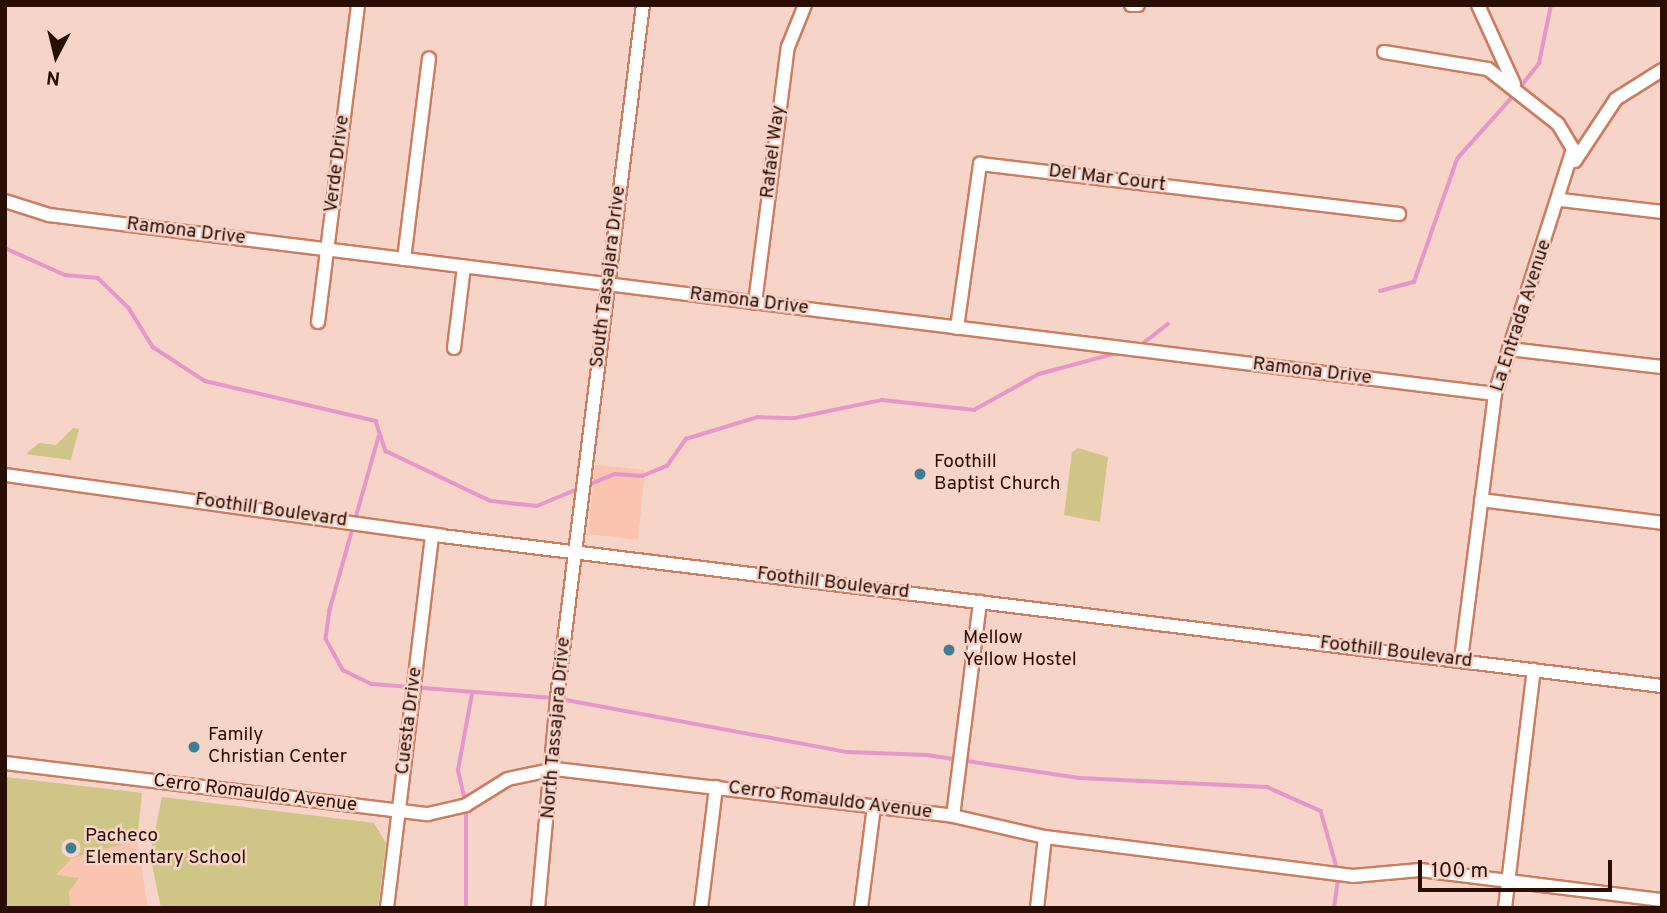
<!DOCTYPE html>
<html>
<head>
<meta charset="utf-8">
<style>
  body { margin:0 }
  #map { position:relative; width:1667px; height:913px; overflow:hidden; background:#f6d4c8; font-family:Overpass,sans-serif }
  div>[style] { position:absolute }
  .built>* { inset:0; background:#fac4b0 }
  .green>* { inset:0; background:#cfc586 }
  .stream>* { height:3.5px; margin:-1.75px; padding:0 1.75px; transform-origin:1.75px; border-radius:1.75px; background:#e498c9 }
  .roads { filter:drop-shadow(2px 0 #c97d61) drop-shadow(-2px 0 #c97d61) drop-shadow(0 2px #c97d61) drop-shadow(0 -2px #c97d61) }
  .minor>* { height:12px; margin:-6px; padding:0 6px; transform-origin:6px; border-radius:6px; background:#fff }
  .dots>* { width:19px; height:19px; translate:-50% -50%; box-sizing:border-box; border:4px solid #f6d4c8; border-radius:50% }
  span { translate:-50% -50%; white-space:nowrap; text-align:center; line-height:1.15; -webkit-text-stroke:5px #f6d4c8; paint-order:stroke }
  .street-label { font-size:19px; color:#2a0d03 }
  .poi-label { font-size:19px; color:#2a0d03 }
  .left { translate:0 -50%; text-align:left }
  .frame { position:absolute; inset:0; border:7px solid #2a0d03; pointer-events:none }
  .north { position:absolute; left:21px; top:21px; width:70px; height:70px; -webkit-text-stroke:5px #f6d4c8; paint-order:stroke; rotate:187deg; font-size:19px; font-weight:700; line-height:28px; text-align:center; color:#2a0d03 }
  .north::after { content:''; display:block; margin:auto; width:24px; height:32px; background:#2a0d03; clip-path:polygon(50% 0,100% 100%,50% 72%,0 100%) }
  .scale { position:absolute; left:1418px; top:860px; width:194px; height:32px; box-sizing:border-box; border:4px solid #2a0d03; border-top:0; padding-left:9px; font-size:21px; line-height:24px; white-space:nowrap; color:#2a0d03; -webkit-text-stroke:5px #f6d4c8; paint-order:stroke }
</style>
</head>
<body>
<div id="map">
  <div class="built">
    <i style="clip-path:polygon(595px 465px,645px 470px,638px 540px,588px 534px)"></i>
    <i style="clip-path:polygon(5px 777px,142px 793px,137px 840px,148px 908px,5px 908px)"></i>
  </div>
  <div class="green">
    <i style="clip-path:polygon(73px 428px,79px 429px,71px 460px,26px 454px,39px 443px,56px 445px)"></i>
    <i style="clip-path:polygon(1078px 448px,1108px 457px,1100px 522px,1064px 515px,1072px 452px)"></i>
    <i style="clip-path:polygon(5px 777px,142px 793px,137px 840px,72px 858px,56px 875px,79px 878px,69px 892px,70px 908px,5px 908px)"></i>
    <i style="clip-path:polygon(162px 797px,374px 823px,386px 843px,378px 908px,161px 908px,150px 855px)"></i>
  </div>
  <div class="stream">
    <i style="left:1519px;top:89px;width:33px;rotate:-52deg"></i>
    <i style="left:1539px;top:63px;width:59px;rotate:-78.3deg"></i>
    <i style="left:5px;top:248px;width:66px;rotate:24.2deg"></i>
    <i style="left:65px;top:275px;width:33px;rotate:5deg"></i>
    <i style="left:98px;top:278px;width:43px;rotate:44.1deg"></i>
    <i style="left:129px;top:308px;width:46px;rotate:58.4deg"></i>
    <i style="left:153px;top:347px;width:62px;rotate:33.2deg"></i>
    <i style="left:205px;top:381px;width:176px;rotate:13.2deg"></i>
    <i style="left:376px;top:421px;width:32px;rotate:72deg"></i>
    <i style="left:386px;top:451px;width:116px;rotate:25.5deg"></i>
    <i style="left:491px;top:501px;width:46px;rotate:6.2deg"></i>
    <i style="left:537px;top:506px;width:44px;rotate:-22.5deg"></i>
    <i style="left:1380px;top:291px;width:35px;rotate:-15deg"></i>
    <i style="left:1414px;top:282px;width:130px;rotate:-70.7deg"></i>
    <i style="left:1457px;top:159px;width:86px;rotate:-48.3deg"></i>
    <i style="left:1141px;top:345px;width:34px;rotate:-38deg"></i>
    <i style="left:379px;top:437px;width:180px;rotate:105.8deg"></i>
    <i style="left:330px;top:610px;width:29px;rotate:98deg"></i>
    <i style="left:326px;top:639px;width:35px;rotate:61deg"></i>
    <i style="left:343px;top:670px;width:32px;rotate:26deg"></i>
    <i style="left:372px;top:684px;width:182px;rotate:4.4deg"></i>
    <i style="left:588px;top:485px;width:29px;rotate:-22deg"></i>
    <i style="left:615px;top:474px;width:27px;rotate:4deg"></i>
    <i style="left:642px;top:476px;width:27px;rotate:-22deg"></i>
    <i style="left:667px;top:466px;width:33px;rotate:-55deg"></i>
    <i style="left:686px;top:439px;width:75px;rotate:-17deg"></i>
    <i style="left:758px;top:417px;width:37px;rotate:2deg"></i>
    <i style="left:795px;top:418px;width:89px;rotate:-11.7deg"></i>
    <i style="left:882px;top:400px;width:93px;rotate:6.2deg"></i>
    <i style="left:974px;top:410px;width:74px;rotate:-29deg"></i>
    <i style="left:1039px;top:374px;width:81px;rotate:-15.1deg"></i>
    <i style="left:561px;top:699px;width:291px;rotate:10.5deg"></i>
    <i style="left:847px;top:752px;width:80px;rotate:2.1deg"></i>
    <i style="left:927px;top:755px;width:154px;rotate:8.6deg"></i>
    <i style="left:1079px;top:778px;width:188px;rotate:2.7deg"></i>
    <i style="left:1267px;top:787px;width:59px;rotate:24deg"></i>
    <i style="left:1321px;top:811px;width:62px;rotate:74.2deg"></i>
    <i style="left:465px;top:801px;width:32px;rotate:-103deg"></i>
    <i style="left:458px;top:770px;width:77px;rotate:-79.6deg"></i>
    <i style="left:466px;top:908px;width:99px;rotate:-90deg"></i>
    <i style="left:1334px;top:908px;width:30px;rotate:-82deg"></i>
  </div>
  <div class="roads">
    <div class="minor">
      <i style="left:1131px;top:5px;width:7px"></i>
      <i style="left:1478px;top:5px;width:87px;rotate:65.5deg"></i>
      <i style="left:1384px;top:52px;width:105px;rotate:9.3deg"></i>
      <i style="left:1488px;top:69px;width:89px;rotate:38.2deg"></i>
      <i style="left:1558px;top:124px;width:29px;rotate:59deg"></i>
      <i style="left:1573px;top:149px;width:257px;rotate:107.7deg"></i>
      <i style="left:1495px;top:394px;width:269px;rotate:97.3deg"></i>
      <i style="left:1575px;top:161px;width:74px;rotate:-56.5deg"></i>
      <i style="left:1616px;top:99px;width:54px;rotate:-32.2deg"></i>
      <i style="left:1561px;top:200px;width:102px;rotate:6.8deg"></i>
      <i style="left:5px;top:201px;width:46px;rotate:17.7deg"></i>
      <i style="left:49px;top:215px;width:1457px;rotate:7.06deg"></i>
      <i style="left:404px;top:259px;width:202px;rotate:-82.9deg"></i>
      <i style="left:755px;top:303px;width:258px;rotate:-82.7deg"></i>
      <i style="left:788px;top:47px;width:45px;rotate:-68deg"></i>
      <i style="left:318px;top:322px;width:320px;rotate:-82.8deg"></i>
      <i style="left:957px;top:328px;width:166px;rotate:-82deg"></i>
      <i style="left:980px;top:164px;width:422px;rotate:6.8deg"></i>
      <i style="left:454px;top:348px;width:82px;rotate:-83deg"></i>
      <i style="left:1509px;top:349px;width:154px;rotate:6.7deg"></i>
      <i style="left:5px;top:475px;width:441px;rotate:7.9deg"></i>
      <i style="left:442px;top:536px;width:1229px;rotate:7.01deg"></i>
      <i style="left:1481px;top:500px;width:182px;rotate:7.2deg"></i>
      <i style="left:5px;top:763px;width:426px;rotate:6.9deg"></i>
      <i style="left:428px;top:814px;width:39px;rotate:-13deg"></i>
      <i style="left:466px;top:805px;width:49px;rotate:-31.8deg"></i>
      <i style="left:508px;top:779px;width:48px;rotate:-12deg"></i>
      <i style="left:555px;top:769px;width:401px;rotate:6.7deg"></i>
      <i style="left:953px;top:816px;width:94px;rotate:12.9deg"></i>
      <i style="left:1045px;top:837px;width:310px;rotate:7.2deg"></i>
      <i style="left:1353px;top:876px;width:67px;rotate:-5.1deg"></i>
      <i style="left:1420px;top:870px;width:244px;rotate:7.1deg"></i>
      <i style="left:953px;top:816px;width:216px;rotate:-82.8deg"></i>
      <i style="left:387px;top:908px;width:376px;rotate:-83.1deg"></i>
      <i style="left:538px;top:908px;width:211px;rotate:-84.8deg"></i>
      <i style="left:557px;top:698px;width:698px;rotate:-82.93deg"></i>
      <i style="left:701px;top:908px;width:122px;rotate:-82.9deg"></i>
      <i style="left:861px;top:908px;width:103px;rotate:-82.7deg"></i>
      <i style="left:1037px;top:908px;width:71px;rotate:-83.6deg"></i>
      <i style="left:1505px;top:908px;width:240px;rotate:-83.1deg"></i>
    </div>
  </div>
  <div class="dots">
    <i style="left:920px;top:474px;background:#3f7f93"></i>
    <i style="left:949px;top:650px;background:#3f7f93"></i>
    <i style="left:194px;top:747px;background:#3f7f93"></i>
    <i style="left:71px;top:848px;background:#3f7f93"></i>
  </div>
  <div class="street-label">
    <span style="left:774px;top:152px;rotate:-83deg">Rafael Way</span>
    <span style="left:338px;top:164px;rotate:-83deg">Verde Drive</span>
    <span style="left:1107px;top:179px;rotate:7deg">Del Mar Court</span>
    <span style="left:186px;top:232px;rotate:7deg">Ramona Drive</span>
    <span style="left:609px;top:277px;rotate:-83deg">South Tassajara Drive</span>
    <span style="left:749px;top:302px;rotate:7deg">Ramona Drive</span>
    <span style="left:1522px;top:316px;rotate:-72deg">La Entrada Avenue</span>
    <span style="left:1312px;top:372px;rotate:7deg">Ramona Drive</span>
    <span style="left:271px;top:511px;rotate:8deg">Foothill Boulevard</span>
    <span style="left:833px;top:584px;rotate:7deg">Foothill Boulevard</span>
    <span style="left:1396px;top:653px;rotate:7deg">Foothill Boulevard</span>
    <span style="left:410px;top:721px;rotate:-83deg">Cuesta Drive</span>
    <span style="left:557px;top:728px;rotate:-85deg">North Tassajara Drive</span>
    <span style="left:255px;top:794px;rotate:7deg">Cerro Romauldo Avenue</span>
    <span style="left:830px;top:801px;rotate:7deg">Cerro Romauldo Avenue</span>
  </div>
  <div class="poi-label">
    <span class="left" style="left:934px;top:474px">Foothill<br>Baptist Church</span>
    <span class="left" style="left:963px;top:650px">Mellow<br>Yellow Hostel</span>
    <span class="left" style="left:208px;top:747px">Family<br>Christian Center</span>
    <span class="left" style="left:85px;top:848px">Pacheco<br>Elementary School</span>
  </div>
  <div class="frame"></div>
  <div class="north">N</div>
  <div class="scale">100 m</div>
</div>
</body>
</html>
